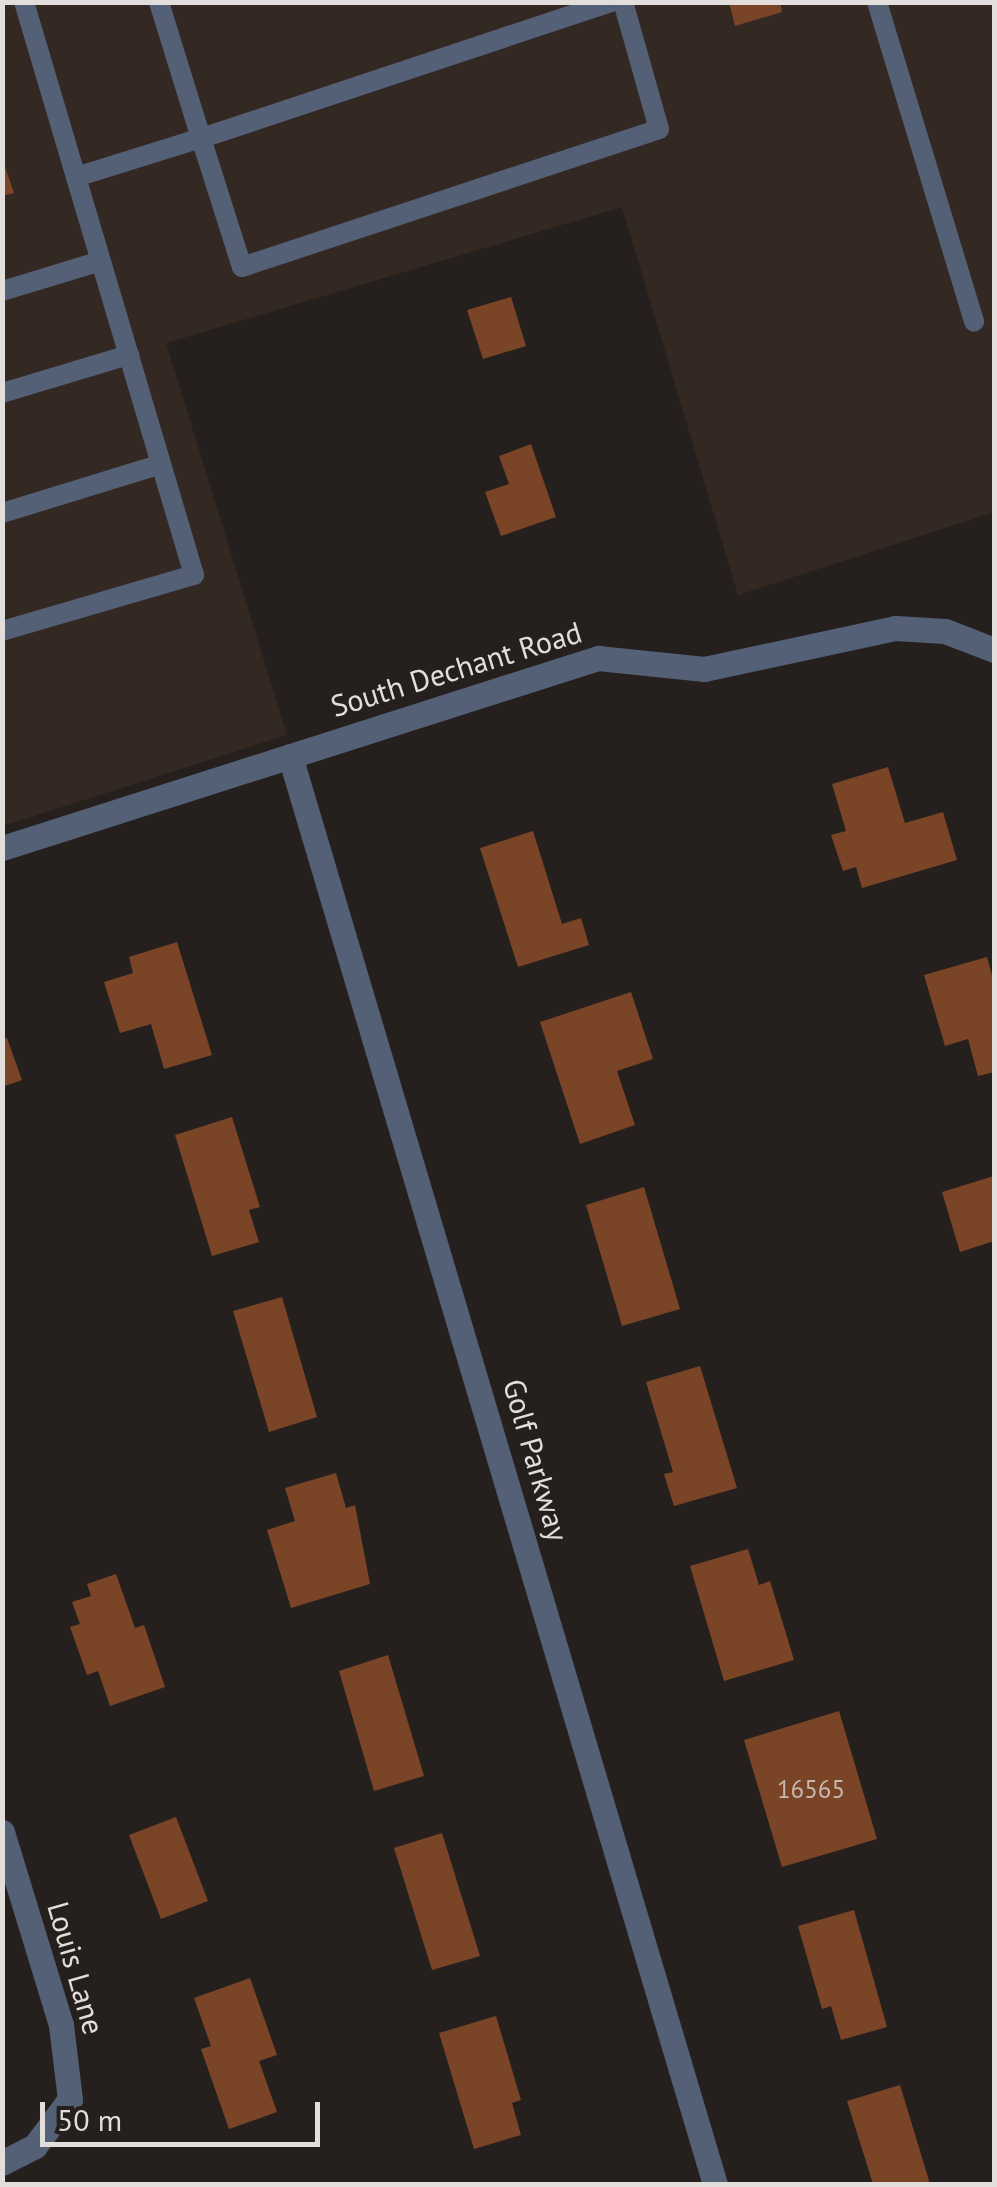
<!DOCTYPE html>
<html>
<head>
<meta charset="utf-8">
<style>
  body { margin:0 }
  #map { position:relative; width:997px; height:2187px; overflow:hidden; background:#25201d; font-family:"PT Sans",sans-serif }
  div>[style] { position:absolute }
  .built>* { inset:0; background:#342823 }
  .building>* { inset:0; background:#7a4527 }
  .service>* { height:20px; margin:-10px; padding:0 10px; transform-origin:10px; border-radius:10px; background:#546076 }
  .minor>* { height:25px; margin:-12.5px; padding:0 12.5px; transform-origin:12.5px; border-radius:12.5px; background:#546076 }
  span { translate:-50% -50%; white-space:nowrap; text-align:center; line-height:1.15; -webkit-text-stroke:8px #25201d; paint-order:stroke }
  .number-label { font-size:25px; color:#c8b8af }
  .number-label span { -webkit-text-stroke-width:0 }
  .street-label { font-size:30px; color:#e2dedc }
  .frame { position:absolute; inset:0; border:5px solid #e2dedc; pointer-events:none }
  .scale { position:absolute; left:40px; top:2102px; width:280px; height:45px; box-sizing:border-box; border:5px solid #e2dedc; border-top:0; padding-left:12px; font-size:30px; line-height:35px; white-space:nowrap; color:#e2dedc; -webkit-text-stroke:8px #25201d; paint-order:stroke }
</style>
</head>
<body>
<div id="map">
  <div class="built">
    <i style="clip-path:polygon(3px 3px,994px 3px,994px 512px,738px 595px,622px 207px,166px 343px,287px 735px,3px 826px)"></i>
  </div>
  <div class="building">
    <i style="clip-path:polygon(729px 2px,780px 2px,782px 12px,735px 26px)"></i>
    <i style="clip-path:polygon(2px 158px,14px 193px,2px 196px)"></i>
    <i style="clip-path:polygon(511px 297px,526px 346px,483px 359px,467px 310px)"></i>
    <i style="clip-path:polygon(531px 444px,556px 517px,501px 536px,485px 492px,509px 484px,499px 456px)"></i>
    <i style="clip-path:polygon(888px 767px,905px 823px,943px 812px,957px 860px,862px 888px,856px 867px,843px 871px,831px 835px,846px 831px,832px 784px)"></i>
    <i style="clip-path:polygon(533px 831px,562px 924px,581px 918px,589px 945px,518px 967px,480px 848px)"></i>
    <i style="clip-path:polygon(177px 942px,212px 1055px,164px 1069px,151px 1024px,120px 1033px,104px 982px,133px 973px,129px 957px)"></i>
    <i style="clip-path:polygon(987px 957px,994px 983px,994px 1072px,978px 1076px,968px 1039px,945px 1046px,924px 975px)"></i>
    <i style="clip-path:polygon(631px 992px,653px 1059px,617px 1071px,635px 1125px,580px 1144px,540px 1022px)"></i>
    <i style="clip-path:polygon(7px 1038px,22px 1080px,2px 1087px,2px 1039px)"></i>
    <i style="clip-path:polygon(232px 1117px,260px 1207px,249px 1210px,259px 1242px,212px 1256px,175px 1135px)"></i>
    <i style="clip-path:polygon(994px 1176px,994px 1241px,960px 1252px,942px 1192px)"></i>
    <i style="clip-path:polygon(644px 1187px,680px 1309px,622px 1326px,586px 1205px)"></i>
    <i style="clip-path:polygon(282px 1297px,317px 1417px,269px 1432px,233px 1311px)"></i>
    <i style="clip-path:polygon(700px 1366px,737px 1488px,674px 1506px,664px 1474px,673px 1472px,646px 1382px)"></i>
    <i style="clip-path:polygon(336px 1473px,346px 1508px,355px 1505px,370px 1584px,291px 1608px,267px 1530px,295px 1521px,285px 1488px)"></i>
    <i style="clip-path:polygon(748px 1549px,759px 1585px,770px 1581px,794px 1660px,724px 1681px,690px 1566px)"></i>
    <i style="clip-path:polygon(116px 1574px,135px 1628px,144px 1625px,165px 1687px,110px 1706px,98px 1671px,87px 1675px,70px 1627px,80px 1624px,72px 1602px,91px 1596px,87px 1584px)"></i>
    <i style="clip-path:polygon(388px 1655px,424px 1776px,374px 1791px,339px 1671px)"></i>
    <i style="clip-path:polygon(839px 1711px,877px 1839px,782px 1867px,744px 1740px)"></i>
    <i style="clip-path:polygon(176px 1817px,208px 1901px,161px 1919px,129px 1835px)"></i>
    <i style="clip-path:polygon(442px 1833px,480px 1956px,432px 1970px,394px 1848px)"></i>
    <i style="clip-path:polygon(854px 1910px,887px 2027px,841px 2040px,831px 2006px,822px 2009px,798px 1926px)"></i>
    <i style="clip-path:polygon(250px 1978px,277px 2055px,259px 2061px,277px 2112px,229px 2129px,201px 2049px,211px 2046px,194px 1998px)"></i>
    <i style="clip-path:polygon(496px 2016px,521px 2100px,512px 2103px,521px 2135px,474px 2149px,439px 2033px)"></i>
    <i style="clip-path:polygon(900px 2085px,930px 2184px,873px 2184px,847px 2101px)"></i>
  </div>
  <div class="service">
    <i style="left:611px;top:2px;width:432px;rotate:161.6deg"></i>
    <i style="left:201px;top:138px;width:135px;rotate:72.4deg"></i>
    <i style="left:242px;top:267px;width:439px;rotate:-18.3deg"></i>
    <i style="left:659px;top:129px;width:132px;rotate:-105.8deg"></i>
    <i style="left:877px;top:2px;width:334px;rotate:73.1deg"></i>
    <i style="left:76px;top:177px;width:131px;rotate:-17.3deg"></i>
    <i style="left:201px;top:138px;width:142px;rotate:-107.2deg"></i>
    <i style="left:2px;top:291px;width:103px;rotate:-16.9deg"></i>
    <i style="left:2px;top:393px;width:133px;rotate:-16.7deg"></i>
    <i style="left:2px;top:513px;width:166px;rotate:-17.1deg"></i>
    <i style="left:2px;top:631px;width:200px;rotate:-16.3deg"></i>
    <i style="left:194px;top:575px;width:598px;rotate:-106.52deg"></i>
  </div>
  <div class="minor">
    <i style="left:290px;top:756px;width:1490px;rotate:73.43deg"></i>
    <i style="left:2px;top:848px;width:626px;rotate:-17.68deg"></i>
    <i style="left:598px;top:658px;width:107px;rotate:5.9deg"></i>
    <i style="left:704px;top:669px;width:195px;rotate:-12.1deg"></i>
    <i style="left:895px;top:628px;width:50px;rotate:3.4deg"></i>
    <i style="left:945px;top:631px;width:53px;rotate:21.2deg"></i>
    <i style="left:2px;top:1832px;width:202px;rotate:73deg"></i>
    <i style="left:61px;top:2025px;width:75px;rotate:83.1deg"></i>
    <i style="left:70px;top:2099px;width:59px;rotate:126.7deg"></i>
    <i style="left:35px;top:2146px;width:37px;rotate:153deg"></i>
  </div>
  <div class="number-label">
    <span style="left:811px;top:1789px">16565</span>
  </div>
  <div class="street-label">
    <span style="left:456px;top:669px;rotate:-17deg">South Dechant Road</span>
    <span style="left:536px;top:1460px;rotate:74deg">Golf Parkway</span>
    <span style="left:76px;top:1968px;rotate:74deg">Louis Lane</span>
  </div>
  <div class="frame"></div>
  <div class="scale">50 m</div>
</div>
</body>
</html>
